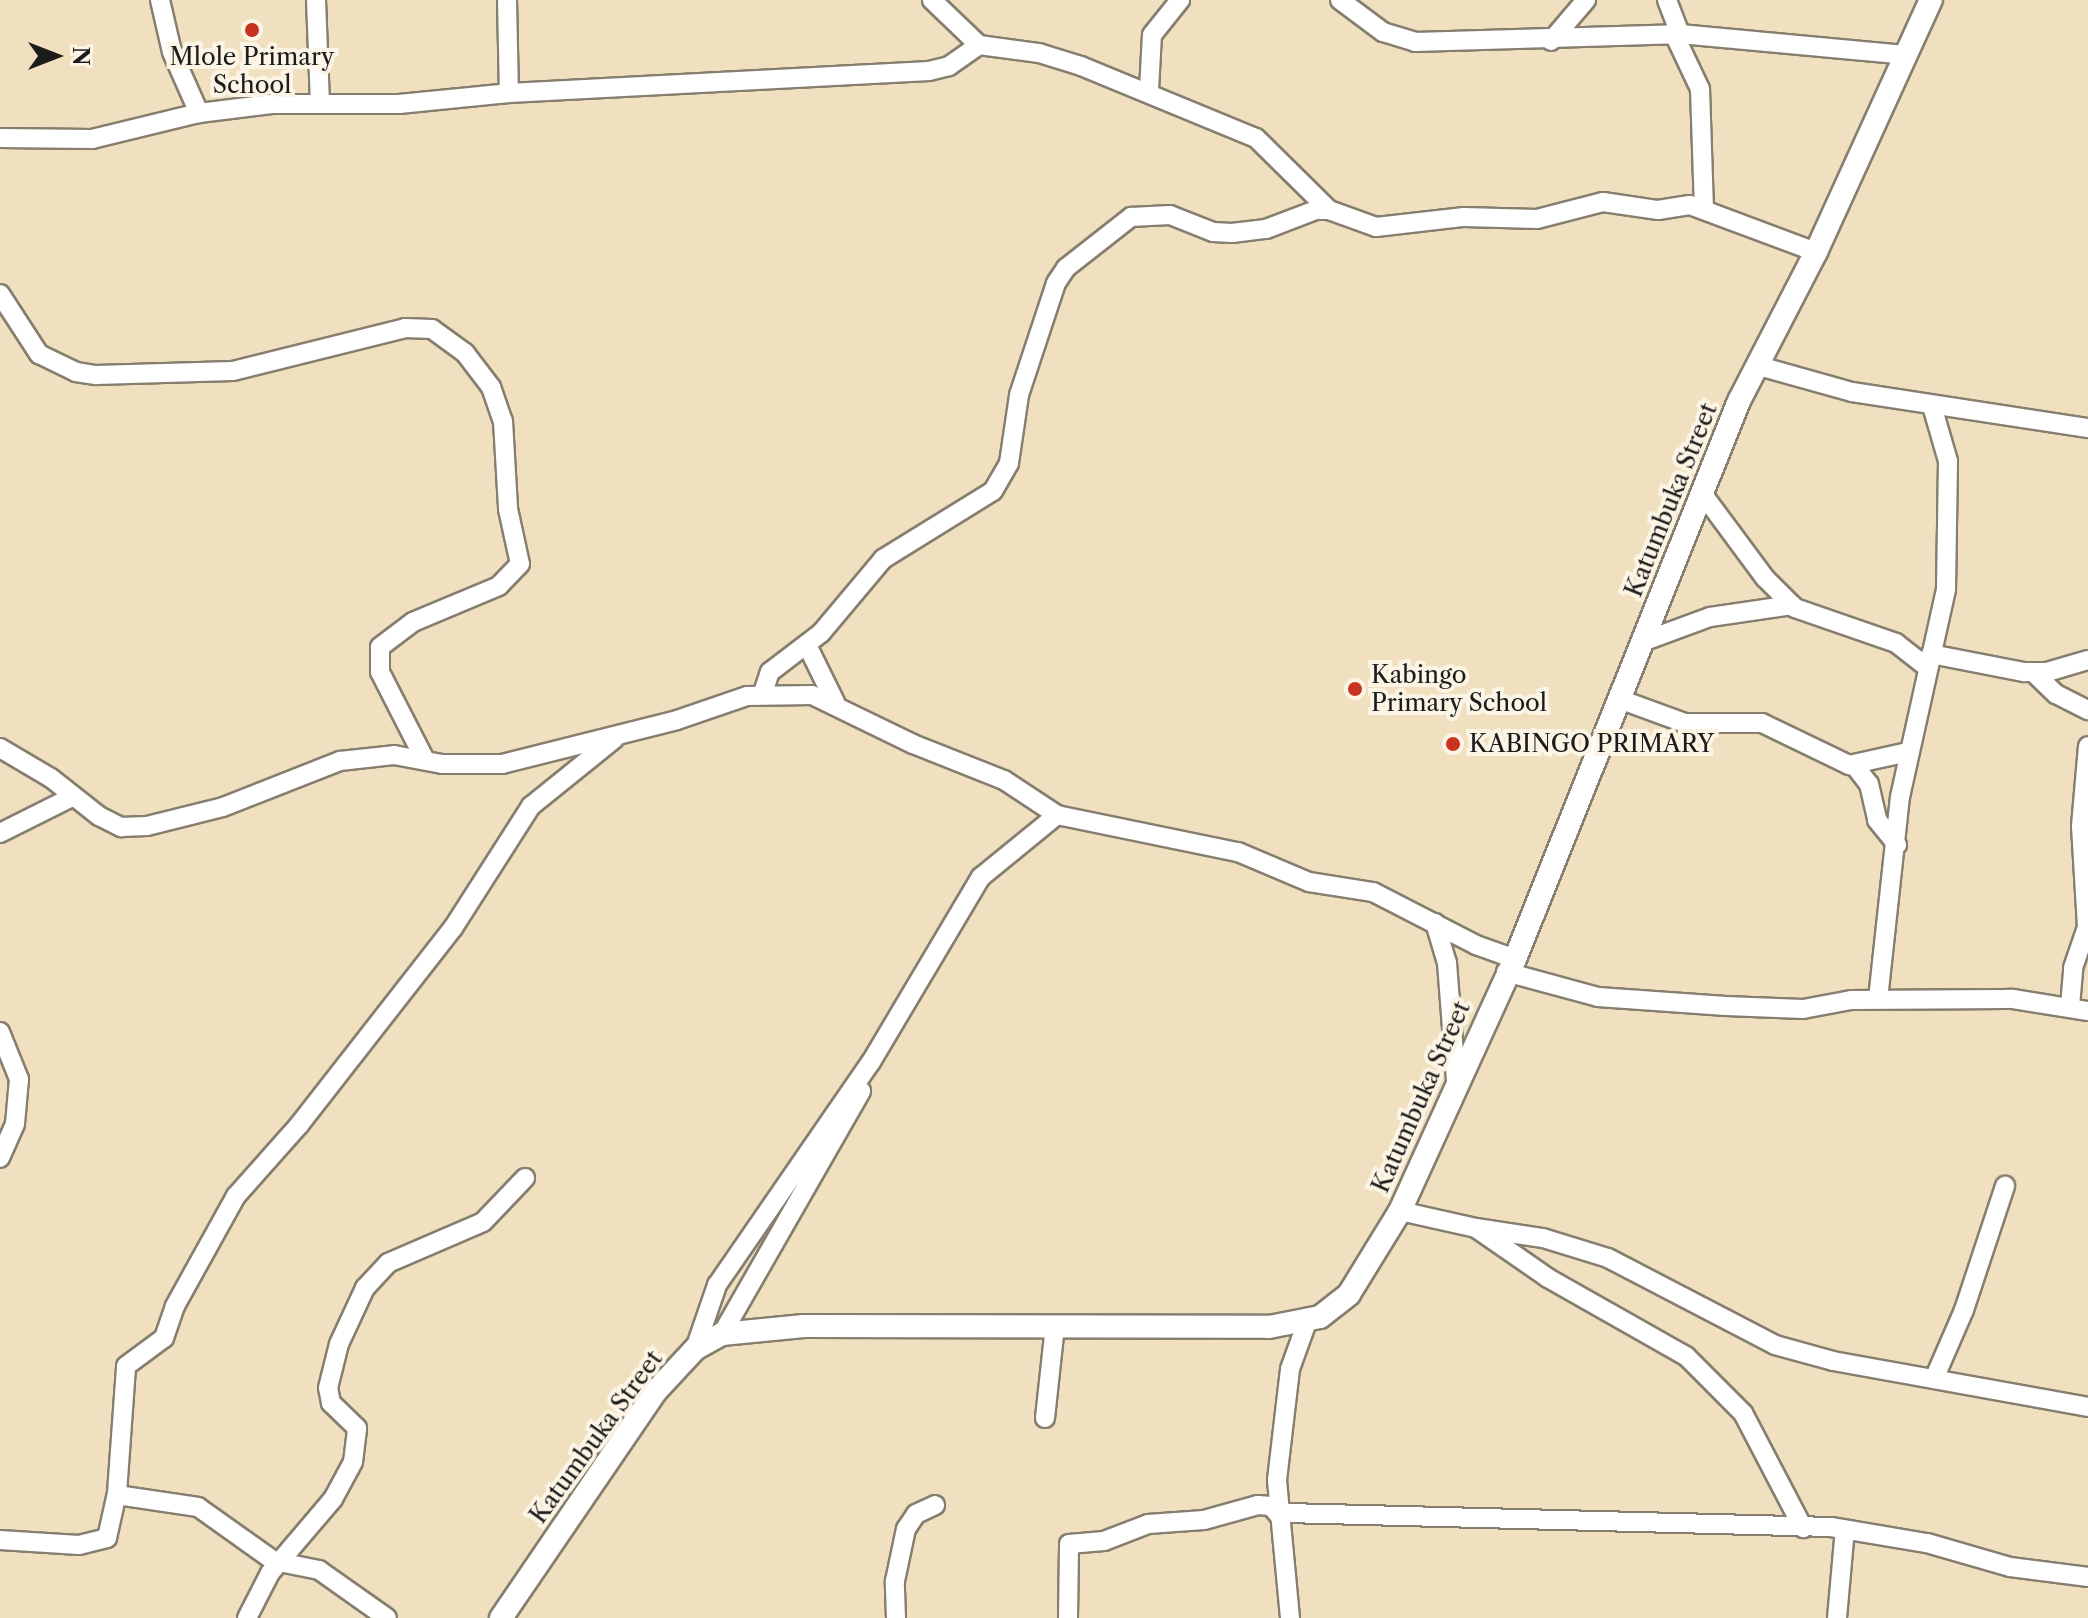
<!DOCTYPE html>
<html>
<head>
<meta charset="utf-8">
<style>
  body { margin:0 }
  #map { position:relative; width:2088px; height:1618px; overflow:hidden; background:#f1e0c0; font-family:"Libre Caslon Text",serif }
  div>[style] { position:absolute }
  .roads { filter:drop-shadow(2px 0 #867e6e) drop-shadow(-2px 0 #867e6e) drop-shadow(0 2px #867e6e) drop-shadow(0 -2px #867e6e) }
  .minor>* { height:18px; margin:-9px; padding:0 9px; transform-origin:9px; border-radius:9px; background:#fff }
  .major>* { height:22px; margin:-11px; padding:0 11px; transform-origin:11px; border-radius:11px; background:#fff }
  .dots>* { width:22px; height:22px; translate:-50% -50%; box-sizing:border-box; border:4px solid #fcf5e5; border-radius:50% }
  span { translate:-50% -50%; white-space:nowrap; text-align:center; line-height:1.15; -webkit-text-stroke:8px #fcf5e5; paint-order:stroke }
  .poi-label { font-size:24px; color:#1c1c1c }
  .left { translate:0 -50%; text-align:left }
  .street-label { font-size:24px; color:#1c1c1c }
  .north { position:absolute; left:16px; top:16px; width:80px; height:80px; -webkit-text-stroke:6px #fcf5e5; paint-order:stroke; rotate:90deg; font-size:22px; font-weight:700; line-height:32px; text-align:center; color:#1c1c1c }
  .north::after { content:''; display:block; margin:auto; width:28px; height:36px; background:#1c1c1c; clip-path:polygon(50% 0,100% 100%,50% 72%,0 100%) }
</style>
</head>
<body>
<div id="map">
  <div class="roads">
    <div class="minor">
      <i style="left:160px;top:0;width:53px;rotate:77deg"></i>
      <i style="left:172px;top:52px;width:67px;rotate:66.1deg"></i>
      <i style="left:316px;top:0;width:103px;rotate:87.8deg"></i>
      <i style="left:507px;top:0;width:93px;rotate:88.8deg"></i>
      <i style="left:932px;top:0;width:65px;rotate:43.8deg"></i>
      <i style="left:979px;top:45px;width:61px;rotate:7.6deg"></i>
      <i style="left:1039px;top:53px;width:44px;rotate:17.2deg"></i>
      <i style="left:1081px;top:66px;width:189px;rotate:22.4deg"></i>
      <i style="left:1256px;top:138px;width:103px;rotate:44.6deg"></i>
      <i style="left:1340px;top:0;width:54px;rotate:36.7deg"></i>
      <i style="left:1383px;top:32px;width:34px;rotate:17deg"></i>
      <i style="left:1415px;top:42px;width:265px;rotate:-1.7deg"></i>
      <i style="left:1680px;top:34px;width:226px;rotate:5.3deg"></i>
      <i style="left:1667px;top:0;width:36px;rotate:69deg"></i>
      <i style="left:1674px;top:34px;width:61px;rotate:64.7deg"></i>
      <i style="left:1700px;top:89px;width:118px;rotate:88.1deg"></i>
      <i style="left:1551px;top:41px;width:54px;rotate:-49.5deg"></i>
      <i style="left:1149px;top:90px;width:55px;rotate:-86.9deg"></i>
      <i style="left:1152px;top:35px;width:45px;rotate:-51.3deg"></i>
      <i style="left:0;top:138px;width:92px;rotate:0.6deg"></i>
      <i style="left:92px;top:139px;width:110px;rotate:-13.7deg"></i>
      <i style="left:199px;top:113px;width:73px;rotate:-7.1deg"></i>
      <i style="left:271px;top:104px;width:128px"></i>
      <i style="left:399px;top:104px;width:111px;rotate:-5.7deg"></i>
      <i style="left:509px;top:93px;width:421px;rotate:-3deg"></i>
      <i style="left:929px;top:71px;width:21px;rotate:-14deg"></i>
      <i style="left:949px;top:66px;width:37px;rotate:-35deg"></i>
      <i style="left:0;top:294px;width:72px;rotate:57deg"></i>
      <i style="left:39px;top:354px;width:41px;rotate:25.9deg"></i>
      <i style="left:76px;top:372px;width:20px;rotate:9deg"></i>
      <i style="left:96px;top:375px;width:137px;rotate:-1.7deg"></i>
      <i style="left:233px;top:371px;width:177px;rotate:-14deg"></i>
      <i style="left:405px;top:328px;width:27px;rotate:2deg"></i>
      <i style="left:432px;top:329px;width:41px;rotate:36deg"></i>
      <i style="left:465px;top:353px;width:43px;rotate:52.6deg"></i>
      <i style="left:491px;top:387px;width:36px;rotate:71deg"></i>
      <i style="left:503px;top:421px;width:88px;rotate:86.7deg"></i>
      <i style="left:508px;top:509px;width:56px;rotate:77.7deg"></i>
      <i style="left:520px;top:564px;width:30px;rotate:134deg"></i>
      <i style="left:499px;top:586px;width:93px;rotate:157.3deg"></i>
      <i style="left:413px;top:622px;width:41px;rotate:142.9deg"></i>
      <i style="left:380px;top:647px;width:25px;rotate:90deg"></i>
      <i style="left:380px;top:672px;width:99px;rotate:62.9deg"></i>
      <i style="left:1759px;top:366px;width:97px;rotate:15.6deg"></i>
      <i style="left:1852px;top:392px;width:239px;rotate:8.7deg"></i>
      <i style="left:1702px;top:493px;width:106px;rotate:53.5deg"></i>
      <i style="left:1765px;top:578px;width:42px;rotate:45deg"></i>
      <i style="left:1795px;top:608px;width:107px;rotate:19.1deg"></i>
      <i style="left:1896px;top:643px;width:41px;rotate:38deg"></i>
      <i style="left:1642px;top:642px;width:72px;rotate:-20.2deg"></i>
      <i style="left:1710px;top:617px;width:83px;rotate:-8.3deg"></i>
      <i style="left:807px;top:645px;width:64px;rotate:63.8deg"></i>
      <i style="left:1931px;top:654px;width:95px;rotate:11deg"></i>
      <i style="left:2024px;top:672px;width:23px"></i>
      <i style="left:2047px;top:672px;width:43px;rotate:-16.3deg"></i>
      <i style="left:2033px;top:672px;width:32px;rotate:44deg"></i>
      <i style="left:2056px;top:694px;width:36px;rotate:27deg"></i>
      <i style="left:763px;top:693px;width:22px;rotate:-72deg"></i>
      <i style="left:770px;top:672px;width:64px;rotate:-37.4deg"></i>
      <i style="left:821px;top:633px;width:97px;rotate:-50deg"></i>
      <i style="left:883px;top:559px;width:129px;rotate:-31.7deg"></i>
      <i style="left:993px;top:491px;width:32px;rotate:-60deg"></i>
      <i style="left:1009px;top:463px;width:69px;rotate:-81.6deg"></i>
      <i style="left:1019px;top:395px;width:118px;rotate:-71.7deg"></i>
      <i style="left:1056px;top:283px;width:18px;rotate:-56deg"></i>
      <i style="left:1066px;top:268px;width:83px;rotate:-38.1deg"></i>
      <i style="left:1131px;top:217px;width:39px;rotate:-3deg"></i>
      <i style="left:1170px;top:215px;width:46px;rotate:21.6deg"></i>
      <i style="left:1213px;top:232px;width:19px;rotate:3deg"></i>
      <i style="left:1232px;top:233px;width:34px;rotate:-7deg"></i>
      <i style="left:1266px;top:229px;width:53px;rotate:-20.8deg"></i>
      <i style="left:1316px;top:210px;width:13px"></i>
      <i style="left:1329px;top:210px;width:50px;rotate:19.9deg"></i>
      <i style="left:1376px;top:227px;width:89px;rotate:-6.5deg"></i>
      <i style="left:1464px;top:217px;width:73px;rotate:1.6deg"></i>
      <i style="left:1537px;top:219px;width:68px;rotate:-14.4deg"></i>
      <i style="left:1603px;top:202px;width:56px;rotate:8.3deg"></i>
      <i style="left:1658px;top:210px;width:32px;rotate:-9deg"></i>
      <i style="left:1690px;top:205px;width:134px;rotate:20.5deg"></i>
      <i style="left:1619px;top:699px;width:70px;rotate:20deg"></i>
      <i style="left:1685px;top:723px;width:77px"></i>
      <i style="left:1762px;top:723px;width:97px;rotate:25.8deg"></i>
      <i style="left:1849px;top:765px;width:60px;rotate:-12.4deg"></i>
      <i style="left:0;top:748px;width:59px;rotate:30.5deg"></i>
      <i style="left:51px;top:778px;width:61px;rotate:38.4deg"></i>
      <i style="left:99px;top:816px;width:25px;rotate:27deg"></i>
      <i style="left:121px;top:827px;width:26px;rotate:-2deg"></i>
      <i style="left:147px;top:826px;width:78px;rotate:-14deg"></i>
      <i style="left:223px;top:807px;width:126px;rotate:-21.5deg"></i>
      <i style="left:340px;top:761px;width:54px;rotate:-6.3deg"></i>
      <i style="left:394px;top:755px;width:49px;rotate:10.6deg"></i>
      <i style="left:442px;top:764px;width:60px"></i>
      <i style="left:502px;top:764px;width:180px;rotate:-14.1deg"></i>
      <i style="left:677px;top:720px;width:74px;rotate:-18.9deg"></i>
      <i style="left:747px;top:696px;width:65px;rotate:-0.9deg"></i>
      <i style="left:812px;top:695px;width:112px;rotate:25.9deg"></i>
      <i style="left:913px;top:744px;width:98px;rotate:21.6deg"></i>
      <i style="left:1004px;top:780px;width:64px;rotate:33.4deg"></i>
      <i style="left:1057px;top:815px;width:185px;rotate:11.6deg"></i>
      <i style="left:1238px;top:852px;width:77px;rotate:22.9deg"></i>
      <i style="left:1309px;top:882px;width:65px;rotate:8.9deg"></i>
      <i style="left:1373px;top:892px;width:116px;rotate:27.2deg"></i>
      <i style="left:1476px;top:945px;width:41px;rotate:19.7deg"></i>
      <i style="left:1854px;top:765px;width:24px;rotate:52deg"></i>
      <i style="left:1869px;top:784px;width:37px;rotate:77deg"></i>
      <i style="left:1877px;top:820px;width:32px;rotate:51deg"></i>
      <i style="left:0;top:833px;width:80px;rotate:-26.6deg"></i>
      <i style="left:1435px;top:923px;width:42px;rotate:73.3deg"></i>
      <i style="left:1447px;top:963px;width:116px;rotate:85.6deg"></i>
      <i style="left:1506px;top:972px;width:95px;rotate:15.2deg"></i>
      <i style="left:1598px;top:997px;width:128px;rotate:4deg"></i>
      <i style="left:1726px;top:1006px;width:77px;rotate:2.2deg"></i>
      <i style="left:1803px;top:1009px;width:49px;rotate:-10.6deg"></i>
      <i style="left:1851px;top:1000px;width:162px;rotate:-0.4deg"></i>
      <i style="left:2013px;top:999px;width:76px;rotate:9.1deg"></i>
      <i style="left:1878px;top:999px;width:203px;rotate:-83.8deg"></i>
      <i style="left:1900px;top:797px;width:213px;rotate:-77.5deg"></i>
      <i style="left:1946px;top:589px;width:128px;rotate:-89.1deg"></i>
      <i style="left:1948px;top:461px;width:57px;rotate:-106.2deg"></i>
      <i style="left:2070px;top:1006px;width:38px;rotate:-85deg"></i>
      <i style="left:2073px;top:968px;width:43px;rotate:-71.1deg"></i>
      <i style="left:2087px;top:927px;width:101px;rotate:-93.4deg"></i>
      <i style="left:2081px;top:826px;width:80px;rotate:-85deg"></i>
      <i style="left:0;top:1032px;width:51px;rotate:68deg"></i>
      <i style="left:19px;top:1079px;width:45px;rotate:95.1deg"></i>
      <i style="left:15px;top:1124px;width:37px;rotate:114deg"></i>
      <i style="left:1400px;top:1211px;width:78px;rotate:12.6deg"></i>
      <i style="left:1476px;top:1228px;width:88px;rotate:34.8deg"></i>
      <i style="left:1548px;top:1278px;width:159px;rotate:29.5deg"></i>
      <i style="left:1686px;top:1356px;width:81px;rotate:45deg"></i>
      <i style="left:1743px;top:1413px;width:130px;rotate:62.4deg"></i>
      <i style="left:1476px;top:1228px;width:68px;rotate:8.5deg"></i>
      <i style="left:1543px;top:1238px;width:68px;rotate:17.1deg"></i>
      <i style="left:1608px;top:1258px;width:188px;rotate:27.5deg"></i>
      <i style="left:1775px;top:1345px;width:60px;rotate:15.4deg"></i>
      <i style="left:1833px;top:1361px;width:259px;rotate:10.2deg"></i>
      <i style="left:722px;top:1334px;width:280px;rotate:-60.2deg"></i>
      <i style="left:695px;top:1349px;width:68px;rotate:-71deg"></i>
      <i style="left:717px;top:1285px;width:271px;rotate:-55.4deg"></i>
      <i style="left:871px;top:1062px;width:215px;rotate:-59.3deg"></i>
      <i style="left:981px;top:877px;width:98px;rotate:-39.2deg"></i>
      <i style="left:1934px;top:1379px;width:75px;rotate:-66.5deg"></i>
      <i style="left:1964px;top:1310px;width:131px;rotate:-71.7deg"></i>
      <i style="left:1045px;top:1418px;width:93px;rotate:-83.8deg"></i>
      <i style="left:117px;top:1495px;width:82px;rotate:8.4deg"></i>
      <i style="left:198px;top:1507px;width:93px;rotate:35.4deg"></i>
      <i style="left:274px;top:1561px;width:46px;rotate:11.3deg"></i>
      <i style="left:319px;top:1570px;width:83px;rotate:35.2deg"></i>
      <i style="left:0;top:1540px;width:79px;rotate:3.6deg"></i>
      <i style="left:79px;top:1545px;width:29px;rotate:-14deg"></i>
      <i style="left:107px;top:1538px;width:46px;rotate:-77.5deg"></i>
      <i style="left:117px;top:1493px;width:127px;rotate:-85.9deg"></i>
      <i style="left:126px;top:1366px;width:47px;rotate:-36.4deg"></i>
      <i style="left:164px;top:1338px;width:34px;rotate:-71deg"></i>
      <i style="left:175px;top:1306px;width:126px;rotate:-61deg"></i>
      <i style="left:236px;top:1196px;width:95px;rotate:-48.4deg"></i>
      <i style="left:299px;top:1125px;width:250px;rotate:-52deg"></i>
      <i style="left:453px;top:928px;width:145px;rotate:-57.4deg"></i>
      <i style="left:531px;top:806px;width:107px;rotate:-38.9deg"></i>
      <i style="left:247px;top:1618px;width:51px;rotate:-62.9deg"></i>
      <i style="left:270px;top:1573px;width:97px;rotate:-49.6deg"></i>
      <i style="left:333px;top:1499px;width:42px;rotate:-61.6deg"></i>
      <i style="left:353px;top:1462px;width:34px;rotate:-83deg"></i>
      <i style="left:357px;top:1428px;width:36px;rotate:-136deg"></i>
      <i style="left:331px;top:1403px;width:15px;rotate:-101deg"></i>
      <i style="left:328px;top:1388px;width:45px;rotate:-76deg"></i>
      <i style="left:339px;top:1344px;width:62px;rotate:-65.1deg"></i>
      <i style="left:365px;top:1288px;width:34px;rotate:-47deg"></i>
      <i style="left:388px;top:1263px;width:103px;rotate:-23.3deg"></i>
      <i style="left:483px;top:1222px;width:61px;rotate:-46.3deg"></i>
      <i style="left:896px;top:1618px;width:37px;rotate:-92deg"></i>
      <i style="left:895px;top:1581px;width:53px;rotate:-78.1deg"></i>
      <i style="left:906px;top:1529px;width:18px;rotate:-56deg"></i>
      <i style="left:916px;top:1514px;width:21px;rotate:-25deg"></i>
      <i style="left:1068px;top:1618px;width:74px;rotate:-89.2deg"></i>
      <i style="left:1069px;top:1544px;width:35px;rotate:-5deg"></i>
      <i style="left:1104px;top:1541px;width:47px;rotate:-21.1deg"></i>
      <i style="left:1148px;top:1524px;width:56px;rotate:-4.1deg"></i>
      <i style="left:1204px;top:1520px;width:56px;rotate:-15.5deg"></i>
      <i style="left:1258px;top:1505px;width:13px;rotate:4deg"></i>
      <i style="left:1271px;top:1506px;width:16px;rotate:50deg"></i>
      <i style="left:1281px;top:1518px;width:7px;rotate:-45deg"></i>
      <i style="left:1286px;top:1513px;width:545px;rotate:1.47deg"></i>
      <i style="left:1831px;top:1527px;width:97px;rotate:9.5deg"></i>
      <i style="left:1927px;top:1543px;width:86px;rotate:16.1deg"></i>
      <i style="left:2010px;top:1567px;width:79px;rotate:7.3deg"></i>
      <i style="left:1290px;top:1618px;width:139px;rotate:-95.4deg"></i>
      <i style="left:1277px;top:1480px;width:112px;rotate:-83.3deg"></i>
      <i style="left:1290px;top:1369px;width:50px;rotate:-70.1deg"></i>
      <i style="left:1837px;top:1618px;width:89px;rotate:-84.9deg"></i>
    </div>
    <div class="major">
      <i style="left:501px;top:1618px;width:275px;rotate:-55.7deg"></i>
      <i style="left:656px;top:1391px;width:57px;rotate:-47.1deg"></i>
      <i style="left:695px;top:1349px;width:31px;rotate:-29deg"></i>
      <i style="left:722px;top:1334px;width:82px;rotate:-5.6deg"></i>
      <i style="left:804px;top:1326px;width:465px;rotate:0.1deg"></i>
      <i style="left:1269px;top:1327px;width:52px;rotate:-11.1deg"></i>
      <i style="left:1320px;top:1317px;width:37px;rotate:-38deg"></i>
      <i style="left:1349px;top:1294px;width:97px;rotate:-58.4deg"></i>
      <i style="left:1400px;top:1211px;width:277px;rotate:-65.5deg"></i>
      <i style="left:1515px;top:959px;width:601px;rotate:-68.13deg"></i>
      <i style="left:1739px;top:401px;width:168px;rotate:-62.7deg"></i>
      <i style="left:1816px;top:252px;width:277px;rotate:-65.5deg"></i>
    </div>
  </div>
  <div class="dots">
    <i style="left:252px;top:30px;background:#c8321e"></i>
    <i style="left:1355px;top:689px;background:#c8321e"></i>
    <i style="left:1453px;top:744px;background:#c8321e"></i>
  </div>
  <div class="poi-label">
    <span style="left:252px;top:71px">Mlole Primary<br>School</span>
    <span class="left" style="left:1371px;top:689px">Kabingo<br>Primary School</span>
    <span class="left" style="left:1469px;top:744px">KABINGO PRIMARY</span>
  </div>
  <div class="street-label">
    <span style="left:1671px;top:500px;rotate:-68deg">Katumbuka Street</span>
    <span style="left:1421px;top:1097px;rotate:-66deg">Katumbuka Street</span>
    <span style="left:596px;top:1437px;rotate:-54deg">Katumbuka Street</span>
  </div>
  <div class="north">N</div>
</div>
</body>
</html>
